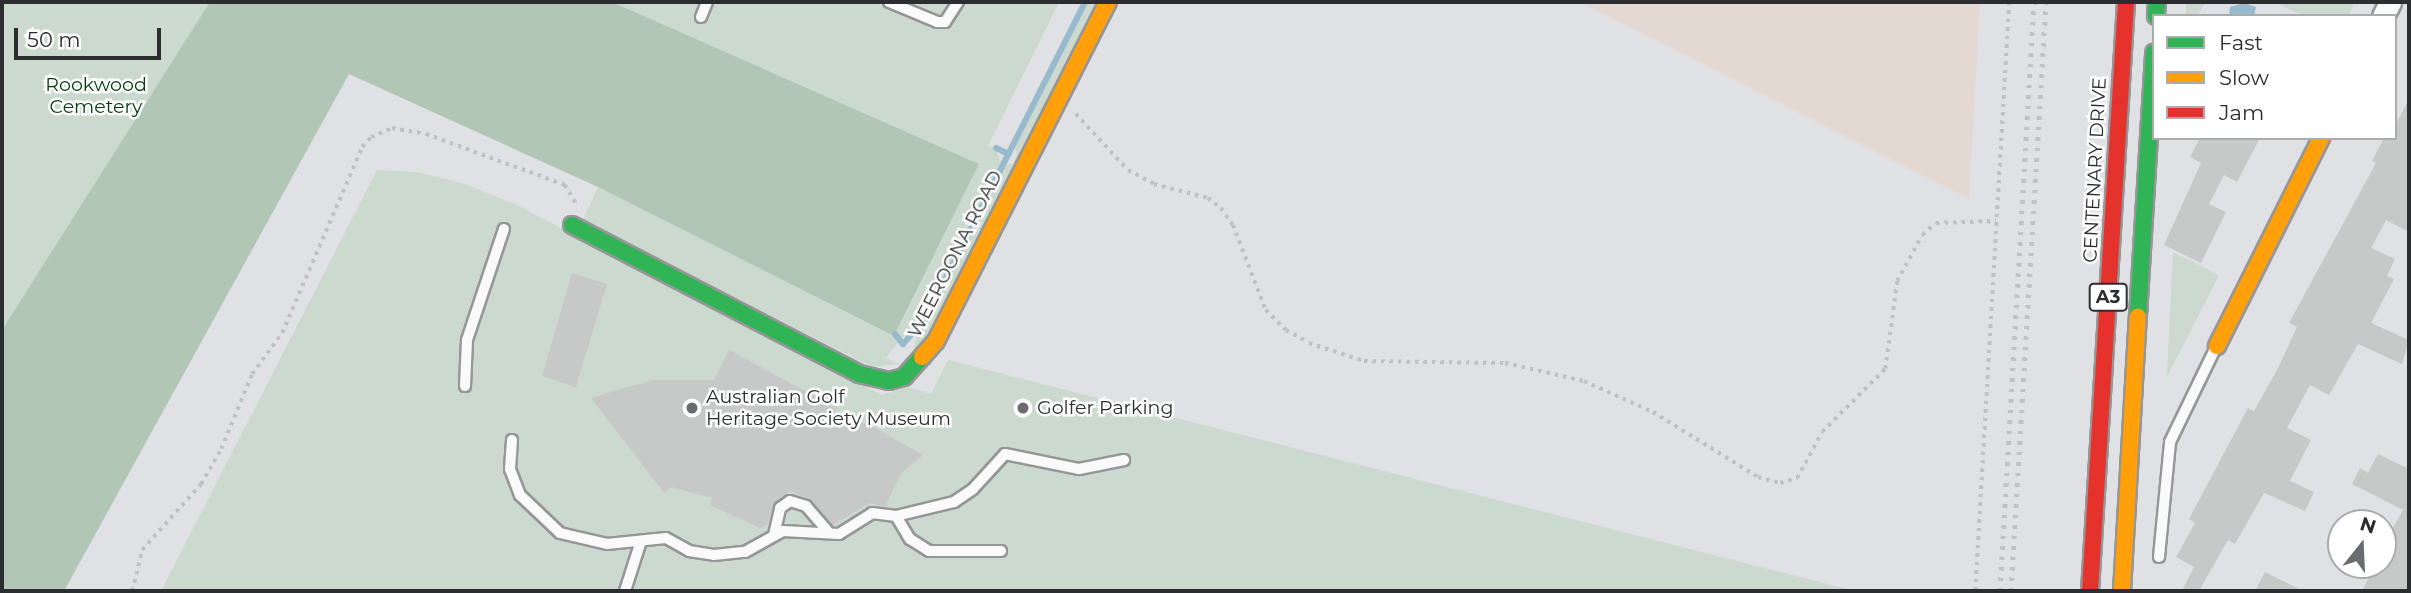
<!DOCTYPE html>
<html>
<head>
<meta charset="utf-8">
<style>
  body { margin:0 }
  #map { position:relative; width:2411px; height:593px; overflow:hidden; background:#dfe1e4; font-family:Montserrat,sans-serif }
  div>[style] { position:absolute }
  .industrial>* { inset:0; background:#e3d9d2 }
  .green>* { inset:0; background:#cbd9ce }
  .forest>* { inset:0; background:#b1c6b4 }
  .water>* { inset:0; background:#98bace }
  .stream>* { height:6px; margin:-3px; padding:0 3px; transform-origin:3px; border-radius:3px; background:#98bace }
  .building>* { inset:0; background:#c7c8c8 }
  .path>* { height:3.5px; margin-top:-1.75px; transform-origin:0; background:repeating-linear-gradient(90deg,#bfc1c2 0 3.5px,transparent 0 8.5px) }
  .roads { filter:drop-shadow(2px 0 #959698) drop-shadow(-2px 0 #959698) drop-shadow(0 2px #959698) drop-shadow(0 -2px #959698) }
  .lane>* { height:10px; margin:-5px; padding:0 5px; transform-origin:5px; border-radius:5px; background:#fafafb }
  .street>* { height:21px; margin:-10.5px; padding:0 10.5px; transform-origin:10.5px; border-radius:10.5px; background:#fafafb }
  .fast>* { height:16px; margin:-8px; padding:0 8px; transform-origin:8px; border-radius:8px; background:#30b455 }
  .slow>* { height:16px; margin:-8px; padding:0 8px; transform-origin:8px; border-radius:8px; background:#ff9f0a }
  .jam>* { height:16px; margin:-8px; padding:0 8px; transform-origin:8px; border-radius:8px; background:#e5322d }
  .rail>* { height:5px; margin-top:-2.5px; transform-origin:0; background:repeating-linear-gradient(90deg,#c2c2c3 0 3.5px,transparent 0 10.5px) }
  .dots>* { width:19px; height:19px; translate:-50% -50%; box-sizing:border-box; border:4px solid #fff; border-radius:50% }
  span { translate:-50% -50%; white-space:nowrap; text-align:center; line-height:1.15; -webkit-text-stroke:5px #fff; paint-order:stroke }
  .shield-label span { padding:2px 5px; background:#fff; border:2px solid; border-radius:5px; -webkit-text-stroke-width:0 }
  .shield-label { font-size:18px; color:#2c2d30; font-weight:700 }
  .park-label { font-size:19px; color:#023d0d }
  .street-label { font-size:19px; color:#2c2d30 }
  .poi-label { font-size:19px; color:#2c2d30 }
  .left { translate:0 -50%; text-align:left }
  .frame { position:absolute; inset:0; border:4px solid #2c2d30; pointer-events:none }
  .legend { position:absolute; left:2152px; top:14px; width:245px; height:126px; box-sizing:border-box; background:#fff; border:2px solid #ababac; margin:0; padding:9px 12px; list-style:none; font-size:21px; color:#2c2d30 }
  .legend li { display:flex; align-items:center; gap:14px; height:35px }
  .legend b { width:35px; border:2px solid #ababac }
  .north { position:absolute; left:2327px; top:509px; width:70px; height:70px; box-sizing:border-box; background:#fff; border:2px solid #ababac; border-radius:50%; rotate:18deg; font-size:19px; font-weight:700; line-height:28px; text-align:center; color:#2c2d30 }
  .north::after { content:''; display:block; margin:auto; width:24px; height:32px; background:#6b6c6f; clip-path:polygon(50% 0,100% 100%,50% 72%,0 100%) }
  .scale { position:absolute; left:14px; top:28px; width:147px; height:32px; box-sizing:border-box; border:4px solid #2c2d30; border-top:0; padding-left:9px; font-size:21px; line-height:24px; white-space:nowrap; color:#2c2d30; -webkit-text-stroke:5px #fff; paint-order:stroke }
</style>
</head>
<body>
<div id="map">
  <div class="industrial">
    <i style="clip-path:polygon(1579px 2px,1980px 2px,1969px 199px)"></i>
  </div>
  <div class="green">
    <i style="clip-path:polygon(2px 2px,239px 2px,2px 556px)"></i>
    <i style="clip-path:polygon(612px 2px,1059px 2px,988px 146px,996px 150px,1001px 163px,922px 320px,902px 338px,897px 331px,979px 164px)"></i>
    <i style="clip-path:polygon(1088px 2px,1096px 2px,932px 328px,912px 356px,918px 332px,1006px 165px,1013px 163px,1017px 155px,1014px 147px)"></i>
    <i style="clip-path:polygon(2186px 2px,2206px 2px,2197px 16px,2186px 16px)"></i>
    <i style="clip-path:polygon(2274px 2px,2355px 2px,2348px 16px,2303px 16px)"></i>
    <i style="clip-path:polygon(377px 170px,418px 172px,465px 184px,517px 205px,882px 395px,908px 387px,931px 394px,948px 360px,1855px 591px,161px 591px)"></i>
    <i style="clip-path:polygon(598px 187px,894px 336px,899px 341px,886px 358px,899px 364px,872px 367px,583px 220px)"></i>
    <i style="clip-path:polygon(2173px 252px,2219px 275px,2167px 377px)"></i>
  </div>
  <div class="forest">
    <i style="clip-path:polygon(210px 2px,612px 2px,979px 164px,894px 336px,598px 187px,349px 74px,64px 591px,2px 591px,2px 330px)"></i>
  </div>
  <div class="water">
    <i style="clip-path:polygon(2244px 3px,2256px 7px,2254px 16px,2229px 15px,2230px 7px)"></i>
  </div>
  <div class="stream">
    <i style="left:996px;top:148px;width:14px;rotate:25deg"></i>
    <i style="left:895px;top:334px;width:13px;rotate:51deg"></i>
    <i style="left:903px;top:344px;width:33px;rotate:-49deg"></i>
    <i style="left:925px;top:319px;width:355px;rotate:-63.2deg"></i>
  </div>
  <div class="building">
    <i style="clip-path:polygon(2409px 99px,2409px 232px,2386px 220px,2371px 248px,2395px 259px,2387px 276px,2394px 279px,2371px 323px,2409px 340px,2402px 364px,2358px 344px,2329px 395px,2310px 385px,2287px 428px,2311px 440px,2290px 481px,2314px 492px,2305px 511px,2264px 493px,2235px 544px,2228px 540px,2199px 591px,2182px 591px,2194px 567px,2176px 557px,2195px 523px,2189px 519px,2248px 408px,2254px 411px,2278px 368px,2297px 327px,2289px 323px,2376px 163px,2372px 161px,2384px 138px,2395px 138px,2395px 126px)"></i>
    <i style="clip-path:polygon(2200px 138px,2260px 138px,2237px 182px,2224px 175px,2209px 204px,2226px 212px,2201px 263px,2164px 245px,2201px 163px,2190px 157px)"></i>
    <i style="clip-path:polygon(572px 273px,607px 284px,576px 387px,542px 376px)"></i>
    <i style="clip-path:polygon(729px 350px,837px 408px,833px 414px,872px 426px,923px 455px,901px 473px,885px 507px,870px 503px,833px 525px,811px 500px,790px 491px,775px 502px,768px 524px,760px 528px,710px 505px,712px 498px,672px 487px,664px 493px,591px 398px,653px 380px,714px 380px)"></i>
    <i style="clip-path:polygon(2378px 454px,2409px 469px,2409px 591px,2362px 591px,2376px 565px,2383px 565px,2383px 546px,2403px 510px,2352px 484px,2360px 468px,2368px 473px)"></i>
    <i style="clip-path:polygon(2265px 572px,2303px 591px,2255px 591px)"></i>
  </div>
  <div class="path">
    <i style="left:1076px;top:114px;width:76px;rotate:47.1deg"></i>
    <i style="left:1128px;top:170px;width:30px;rotate:28deg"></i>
    <i style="left:1154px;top:184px;width:56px;rotate:14.5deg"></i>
    <i style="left:1208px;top:198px;width:16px;rotate:38deg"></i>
    <i style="left:1221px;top:208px;width:21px;rotate:55deg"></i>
    <i style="left:1233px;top:225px;width:91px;rotate:68.8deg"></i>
    <i style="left:1266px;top:310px;width:28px;rotate:45deg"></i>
    <i style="left:1286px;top:330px;width:26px;rotate:29deg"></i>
    <i style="left:1309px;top:343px;width:58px;rotate:18.1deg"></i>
    <i style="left:1364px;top:361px;width:141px;rotate:0.8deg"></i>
    <i style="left:1505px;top:363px;width:81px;rotate:12.8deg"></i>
    <i style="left:1584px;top:381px;width:76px;rotate:24.2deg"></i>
    <i style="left:1653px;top:412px;width:123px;rotate:31.8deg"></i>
    <i style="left:1758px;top:477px;width:23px;rotate:15deg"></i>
    <i style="left:1780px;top:483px;width:18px;rotate:-16deg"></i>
    <i style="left:1797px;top:478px;width:52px;rotate:-61.5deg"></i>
    <i style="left:1822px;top:432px;width:89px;rotate:-45deg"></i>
    <i style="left:1885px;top:369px;width:89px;rotate:-82.2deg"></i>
    <i style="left:1897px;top:281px;width:52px;rotate:-61.5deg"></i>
    <i style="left:1922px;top:235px;width:18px;rotate:-41deg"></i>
    <i style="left:1936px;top:223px;width:60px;rotate:-1.9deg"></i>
    <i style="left:132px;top:591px;width:42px;rotate:-76.3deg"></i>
    <i style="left:142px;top:550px;width:89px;rotate:-48.2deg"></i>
    <i style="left:201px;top:484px;width:40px;rotate:-60.3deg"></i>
    <i style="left:221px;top:449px;width:81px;rotate:-67.5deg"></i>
    <i style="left:252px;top:374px;width:51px;rotate:-53.8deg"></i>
    <i style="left:282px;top:333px;width:202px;rotate:-66.7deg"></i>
    <i style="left:362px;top:147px;width:13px;rotate:-48deg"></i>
    <i style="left:371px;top:137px;width:23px;rotate:-23deg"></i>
    <i style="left:392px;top:128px;width:35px;rotate:10deg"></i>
    <i style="left:426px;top:134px;width:148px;rotate:20.1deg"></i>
    <i style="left:565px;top:185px;width:21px;rotate:59deg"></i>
    <i style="left:1975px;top:591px;width:590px;rotate:-86.7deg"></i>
  </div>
  <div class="roads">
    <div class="lane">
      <i style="left:889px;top:2px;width:52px;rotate:22.6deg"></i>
      <i style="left:937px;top:22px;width:8px"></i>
      <i style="left:945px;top:22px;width:24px;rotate:-57deg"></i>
      <i style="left:701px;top:17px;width:16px;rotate:-68deg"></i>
      <i style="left:465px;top:386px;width:46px;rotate:-87.5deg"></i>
      <i style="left:467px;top:340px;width:117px;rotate:-71.6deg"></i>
      <i style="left:512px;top:440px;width:29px;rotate:94deg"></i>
      <i style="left:510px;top:469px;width:28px;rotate:69deg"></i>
      <i style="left:520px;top:495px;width:55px;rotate:43.5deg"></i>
      <i style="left:560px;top:533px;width:48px;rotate:13.2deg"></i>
      <i style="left:607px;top:544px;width:59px;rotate:-5.8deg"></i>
      <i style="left:666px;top:538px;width:26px;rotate:29deg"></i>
      <i style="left:689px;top:551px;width:25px;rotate:9deg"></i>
      <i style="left:714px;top:555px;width:31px;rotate:-6deg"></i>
      <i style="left:745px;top:552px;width:43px;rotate:-28.9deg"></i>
      <i style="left:783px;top:531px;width:56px;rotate:3.1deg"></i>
      <i style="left:839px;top:534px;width:39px;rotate:-32deg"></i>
      <i style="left:872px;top:513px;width:24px;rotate:7deg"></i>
      <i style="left:896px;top:516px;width:60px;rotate:-13.6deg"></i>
      <i style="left:954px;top:502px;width:23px;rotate:-34deg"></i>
      <i style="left:973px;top:489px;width:47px;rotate:-47.6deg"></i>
      <i style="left:1005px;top:454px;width:76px;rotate:11.5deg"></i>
      <i style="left:1079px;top:469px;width:46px;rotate:-11.3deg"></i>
      <i style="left:896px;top:516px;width:27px;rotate:59deg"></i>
      <i style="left:910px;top:539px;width:22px;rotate:32deg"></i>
      <i style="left:929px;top:551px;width:72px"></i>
      <i style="left:774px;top:535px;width:28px;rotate:-77deg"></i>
      <i style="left:780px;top:508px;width:12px;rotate:-35deg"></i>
      <i style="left:790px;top:501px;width:17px;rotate:17deg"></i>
      <i style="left:806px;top:506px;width:35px;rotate:49deg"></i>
      <i style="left:2159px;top:557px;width:116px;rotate:-84.5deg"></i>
      <i style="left:2170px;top:442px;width:106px;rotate:-64.2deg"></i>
      <i style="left:625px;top:591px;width:52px;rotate:-72.3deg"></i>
    </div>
    <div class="street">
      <i style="left:2383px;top:16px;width:16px;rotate:-63deg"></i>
    </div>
    <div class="fast">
      <i style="left:2156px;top:16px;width:14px;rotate:-86deg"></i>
      <i style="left:572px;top:225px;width:323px;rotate:27.4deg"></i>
      <i style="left:859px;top:374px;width:31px;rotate:13deg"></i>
      <i style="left:889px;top:381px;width:16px;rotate:-15deg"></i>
      <i style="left:904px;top:377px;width:27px;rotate:-48deg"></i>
      <i style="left:2138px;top:316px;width:264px;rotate:-86.5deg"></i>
    </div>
    <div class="slow">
      <i style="left:2217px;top:346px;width:233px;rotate:-63.4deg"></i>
      <i style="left:922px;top:357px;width:21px;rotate:-49deg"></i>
      <i style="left:936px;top:341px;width:380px;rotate:-63.1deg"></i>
      <i style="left:2122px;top:591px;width:275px;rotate:-86.7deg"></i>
    </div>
    <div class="jam">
      <i style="left:2090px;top:591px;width:590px;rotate:-86.5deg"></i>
    </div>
  </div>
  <div class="rail">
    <i style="left:2000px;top:591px;width:590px;rotate:-86.7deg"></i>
    <i style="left:2011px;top:591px;width:590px;rotate:-86.6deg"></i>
  </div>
  <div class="dots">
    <i style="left:692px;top:408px;background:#6b6c6f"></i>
    <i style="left:1023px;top:408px;background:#6b6c6f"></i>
  </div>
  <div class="shield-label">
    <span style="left:2108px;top:297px">A3</span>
  </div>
  <div class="park-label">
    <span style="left:96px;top:96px">Rookwood<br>Cemetery</span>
  </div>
  <div class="street-label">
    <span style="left:2095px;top:170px;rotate:-87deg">CENTENARY DRIVE</span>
    <span style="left:955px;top:254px;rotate:-63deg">WEEROONA ROAD</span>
  </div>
  <div class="poi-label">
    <span class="left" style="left:706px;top:408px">Australian Golf<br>Heritage Society Museum</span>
    <span class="left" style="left:1037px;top:408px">Golfer Parking</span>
  </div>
  <div class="frame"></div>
  <ul class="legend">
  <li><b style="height:9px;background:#30b455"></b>Fast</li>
  <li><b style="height:9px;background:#ff9f0a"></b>Slow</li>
  <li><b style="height:9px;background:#e5322d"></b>Jam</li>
  </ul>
  <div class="north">N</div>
  <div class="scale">50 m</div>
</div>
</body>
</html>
